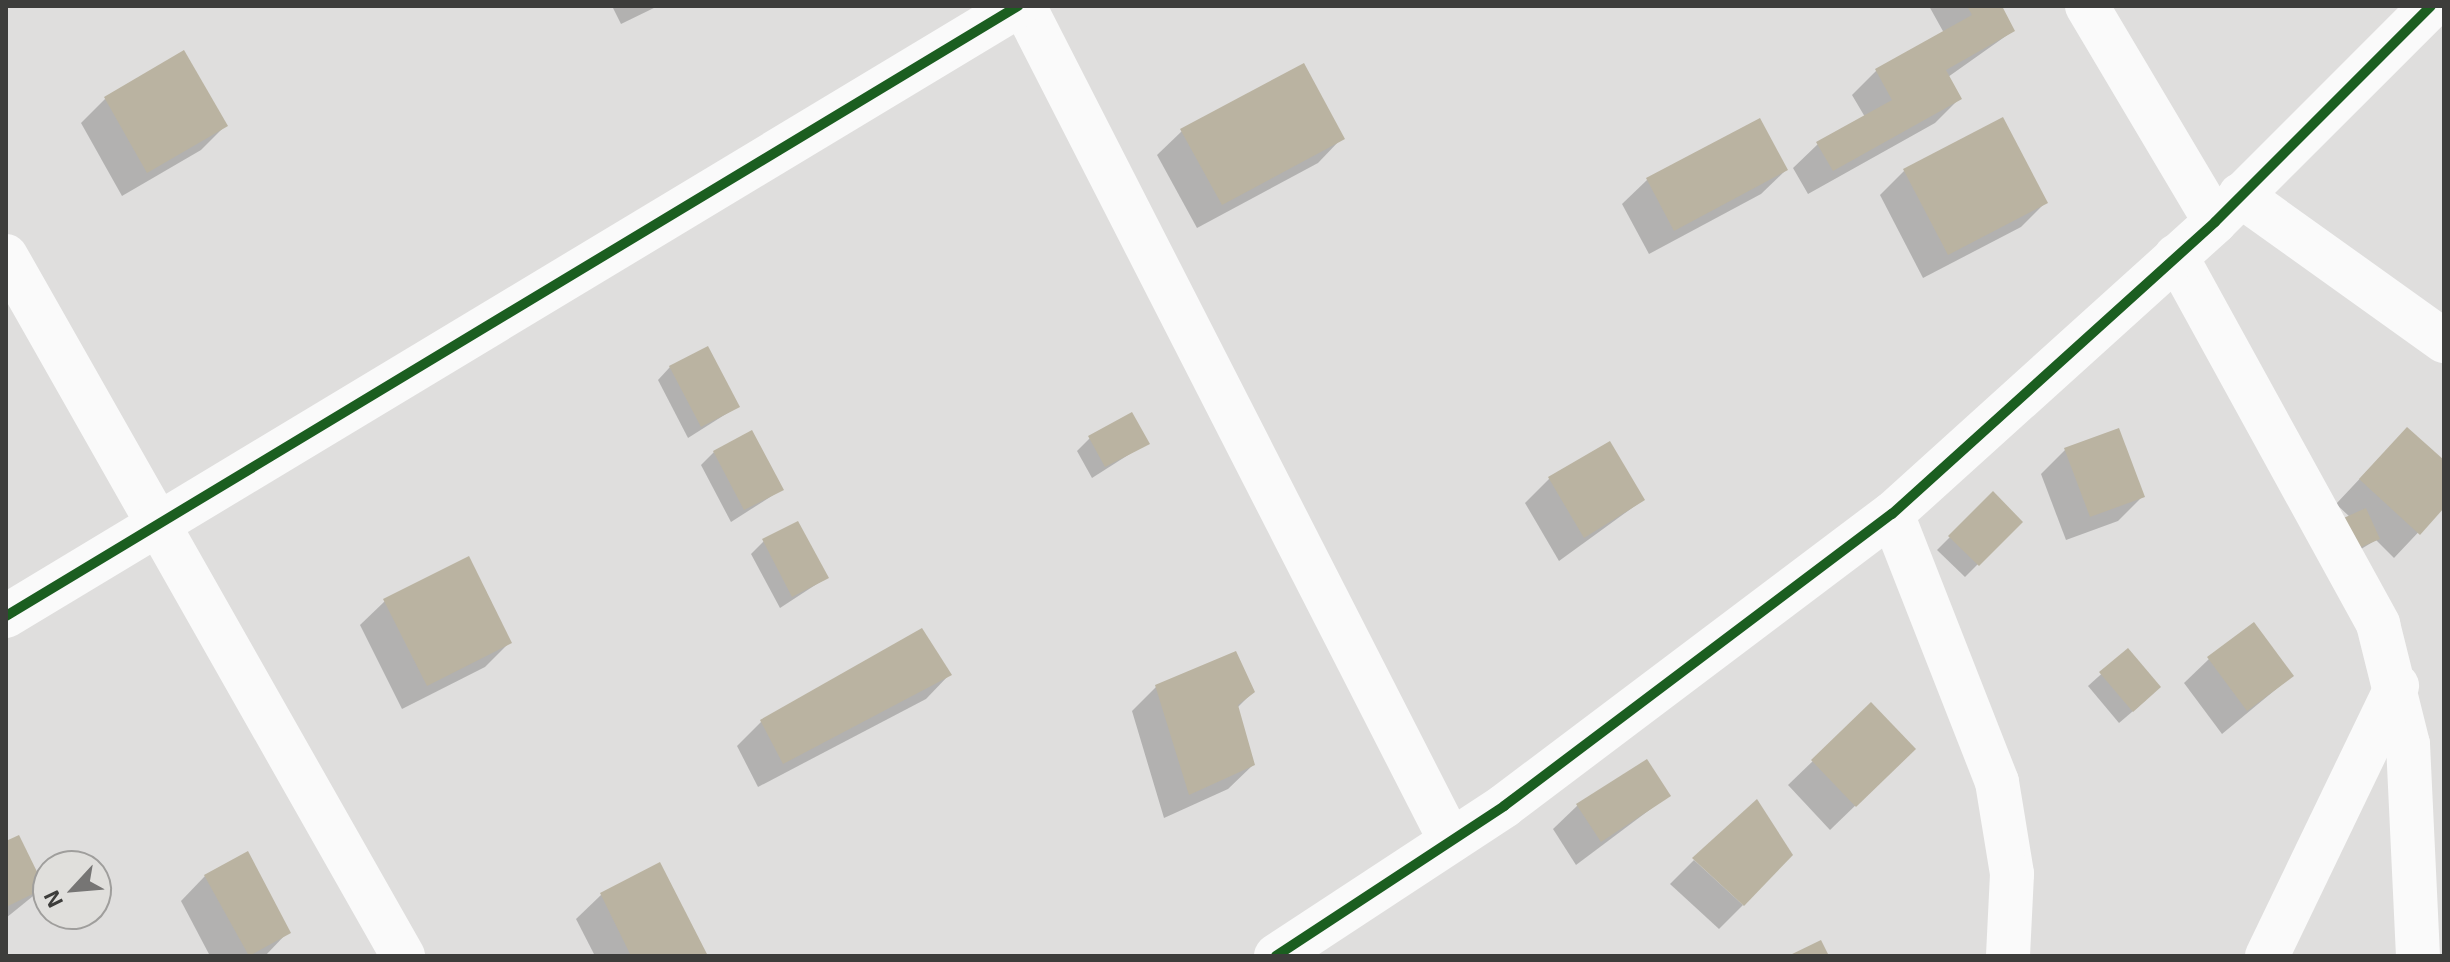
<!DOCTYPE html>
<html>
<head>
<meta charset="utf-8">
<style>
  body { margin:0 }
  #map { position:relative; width:2450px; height:962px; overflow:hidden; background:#dfdedd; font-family:"Exo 2",sans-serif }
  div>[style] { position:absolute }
  .shadow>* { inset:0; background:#0003 }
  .building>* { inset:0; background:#bab3a1 }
  .street>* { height:44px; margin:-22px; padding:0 22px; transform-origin:22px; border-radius:22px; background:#fafafa }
  .cycleway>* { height:10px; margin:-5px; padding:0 5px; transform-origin:5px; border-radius:5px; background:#1b5e20 }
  span { translate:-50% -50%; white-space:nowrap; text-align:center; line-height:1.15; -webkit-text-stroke:7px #e0dfdc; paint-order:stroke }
  .frame { position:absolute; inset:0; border:8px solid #3d3d3b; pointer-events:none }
  .north { position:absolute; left:32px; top:850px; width:80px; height:80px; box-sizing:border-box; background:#e0dfdc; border:2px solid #9f9e9c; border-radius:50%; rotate:244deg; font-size:22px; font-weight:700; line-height:32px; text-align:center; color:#3d3d3b }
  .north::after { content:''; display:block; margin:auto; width:28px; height:36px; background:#767574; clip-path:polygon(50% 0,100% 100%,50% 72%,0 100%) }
</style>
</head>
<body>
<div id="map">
  <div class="shadow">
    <i style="clip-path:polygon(612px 6px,658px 6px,621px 24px)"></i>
    <i style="clip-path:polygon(1929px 6px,1999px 6px,2013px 31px,1948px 77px,1960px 98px,1935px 123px,1808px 194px,1793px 168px,1818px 144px,1865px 117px,1852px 95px,1876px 71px,1944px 33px)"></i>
    <i style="clip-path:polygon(105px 99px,226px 125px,201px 150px,122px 196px,81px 123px)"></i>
    <i style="clip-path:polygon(1760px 121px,1786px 170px,1761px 194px,1649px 254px,1622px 204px,1647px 180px)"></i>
    <i style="clip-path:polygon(1182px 131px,1342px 138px,1318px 163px,1197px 228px,1157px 155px)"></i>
    <i style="clip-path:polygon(1904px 171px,2045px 203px,2021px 227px,1923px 278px,1880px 195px)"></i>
    <i style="clip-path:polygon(670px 367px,737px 407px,688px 438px,658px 380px)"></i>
    <i style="clip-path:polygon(1090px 438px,1147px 443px,1092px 478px,1077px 451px)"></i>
    <i style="clip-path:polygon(1609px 443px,1643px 500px,1559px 561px,1525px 503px,1549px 479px)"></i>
    <i style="clip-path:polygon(2065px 450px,2143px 496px,2118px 521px,2066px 540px,2041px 474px)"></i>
    <i style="clip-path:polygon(714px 452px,781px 490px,731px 522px,701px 465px)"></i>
    <i style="clip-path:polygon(2383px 454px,2444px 463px,2444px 505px,2394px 558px,2376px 540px,2338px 563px,2350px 517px,2336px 504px)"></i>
    <i style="clip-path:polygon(1993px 494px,2020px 522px,1965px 577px,1937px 550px)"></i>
    <i style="clip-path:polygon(764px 541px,826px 578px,780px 608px,751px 554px)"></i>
    <i style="clip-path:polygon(385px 601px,510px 642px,485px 667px,402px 709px,360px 625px)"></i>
    <i style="clip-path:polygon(2128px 650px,2146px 700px,2119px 723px,2088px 686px)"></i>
    <i style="clip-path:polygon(2209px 659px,2292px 676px,2222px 734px,2184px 683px)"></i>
    <i style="clip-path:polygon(950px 674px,926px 699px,758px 787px,737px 746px,761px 722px)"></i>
    <i style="clip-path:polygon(1156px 687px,1253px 692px,1237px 708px,1253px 765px,1228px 789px,1164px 818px,1132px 711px)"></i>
    <i style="clip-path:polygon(1871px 705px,1889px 773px,1830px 830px,1788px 785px)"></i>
    <i style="clip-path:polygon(1668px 796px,1576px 865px,1553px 829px,1578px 805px)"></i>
    <i style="clip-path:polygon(6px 843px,43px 888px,6px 918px)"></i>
    <i style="clip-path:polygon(1694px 860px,1743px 905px,1719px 929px,1670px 884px)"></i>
    <i style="clip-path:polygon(659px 865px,705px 956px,595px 956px,576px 919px,601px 895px)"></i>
    <i style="clip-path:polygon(205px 876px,288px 932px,265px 956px,210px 956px,181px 901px)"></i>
  </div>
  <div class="building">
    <i style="clip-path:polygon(1967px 6px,2002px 6px,2015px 31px,1946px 70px,1962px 99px,1833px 171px,1816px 142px,1892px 100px,1875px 69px,1972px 15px)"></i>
    <i style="clip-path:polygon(184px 50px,228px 126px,147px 173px,104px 97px)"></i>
    <i style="clip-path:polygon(1304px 63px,1345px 139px,1222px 205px,1180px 129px)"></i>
    <i style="clip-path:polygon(2003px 117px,2048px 203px,1948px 255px,1903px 169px)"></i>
    <i style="clip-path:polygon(1760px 118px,1788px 170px,1674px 231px,1646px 178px)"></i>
    <i style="clip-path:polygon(708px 346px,740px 407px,701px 427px,669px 366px)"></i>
    <i style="clip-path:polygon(1132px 412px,1150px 444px,1105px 467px,1088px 436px)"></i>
    <i style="clip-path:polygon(2407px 427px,2444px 460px,2444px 508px,2420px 535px,2359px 479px)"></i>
    <i style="clip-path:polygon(2119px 428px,2145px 497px,2090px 517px,2064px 448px)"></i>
    <i style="clip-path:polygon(752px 430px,784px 490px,744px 510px,713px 451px)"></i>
    <i style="clip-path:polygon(1610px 441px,1645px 500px,1584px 538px,1548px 477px)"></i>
    <i style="clip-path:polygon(1993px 491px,2023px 522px,1979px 566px,1948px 536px)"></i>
    <i style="clip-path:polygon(2366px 508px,2380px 539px,2350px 552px,2337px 521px)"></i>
    <i style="clip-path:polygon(798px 521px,829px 578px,792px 597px,762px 539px)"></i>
    <i style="clip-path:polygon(469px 556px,512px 643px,427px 686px,383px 599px)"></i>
    <i style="clip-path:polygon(2254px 622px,2294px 676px,2247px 711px,2207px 657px)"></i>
    <i style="clip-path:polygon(922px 628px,952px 675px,783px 764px,760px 720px)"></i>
    <i style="clip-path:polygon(2128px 648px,2161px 687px,2133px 712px,2099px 672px)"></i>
    <i style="clip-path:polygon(1236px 651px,1255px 692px,1238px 705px,1255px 765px,1189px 795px,1155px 685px)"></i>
    <i style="clip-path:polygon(1871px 702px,1916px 749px,1856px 807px,1811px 760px)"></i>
    <i style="clip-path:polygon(1647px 759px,1671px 796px,1601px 842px,1576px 804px)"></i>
    <i style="clip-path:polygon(1757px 799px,1793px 855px,1744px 906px,1692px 858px)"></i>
    <i style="clip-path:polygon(19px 835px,45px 888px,6px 907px,6px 841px)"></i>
    <i style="clip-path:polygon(248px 851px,291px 933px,249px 956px,204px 875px)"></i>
    <i style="clip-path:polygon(660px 862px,708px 956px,631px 956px,600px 893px)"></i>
    <i style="clip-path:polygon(1821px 940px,1829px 956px,1788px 956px)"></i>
  </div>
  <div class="street">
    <i style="left:1024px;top:6px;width:936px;rotate:62.94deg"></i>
    <i style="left:2087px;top:6px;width:251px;rotate:59.3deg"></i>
    <i style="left:2240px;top:195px;width:251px;rotate:35.6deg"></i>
    <i style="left:6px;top:256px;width:805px;rotate:60.44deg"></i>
    <i style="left:2176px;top:256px;width:420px;rotate:61.2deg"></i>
    <i style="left:2378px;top:624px;width:124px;rotate:76deg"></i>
    <i style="left:2408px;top:744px;width:212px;rotate:87.3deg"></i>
    <i style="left:1892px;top:514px;width:288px;rotate:68.6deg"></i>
    <i style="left:1997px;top:782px;width:93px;rotate:80.7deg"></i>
    <i style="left:2012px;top:874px;width:82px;rotate:92.8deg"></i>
    <i style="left:6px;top:616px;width:1182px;rotate:-31.08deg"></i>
    <i style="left:1276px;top:956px;width:273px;rotate:-33.3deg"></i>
    <i style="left:1504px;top:806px;width:486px;rotate:-37deg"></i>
    <i style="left:1892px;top:514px;width:435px;rotate:-42.1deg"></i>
    <i style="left:2215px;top:222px;width:305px;rotate:-45deg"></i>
    <i style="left:2267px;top:956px;width:300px;rotate:-64.3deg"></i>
  </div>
  <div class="cycleway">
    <i style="left:6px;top:616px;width:1182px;rotate:-31.08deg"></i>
    <i style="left:1276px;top:956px;width:273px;rotate:-33.3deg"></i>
    <i style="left:1504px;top:806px;width:486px;rotate:-37deg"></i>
    <i style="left:1892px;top:514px;width:435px;rotate:-42.1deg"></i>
    <i style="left:2215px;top:222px;width:305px;rotate:-45deg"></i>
  </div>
  <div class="frame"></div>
  <div class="north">N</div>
</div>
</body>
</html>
